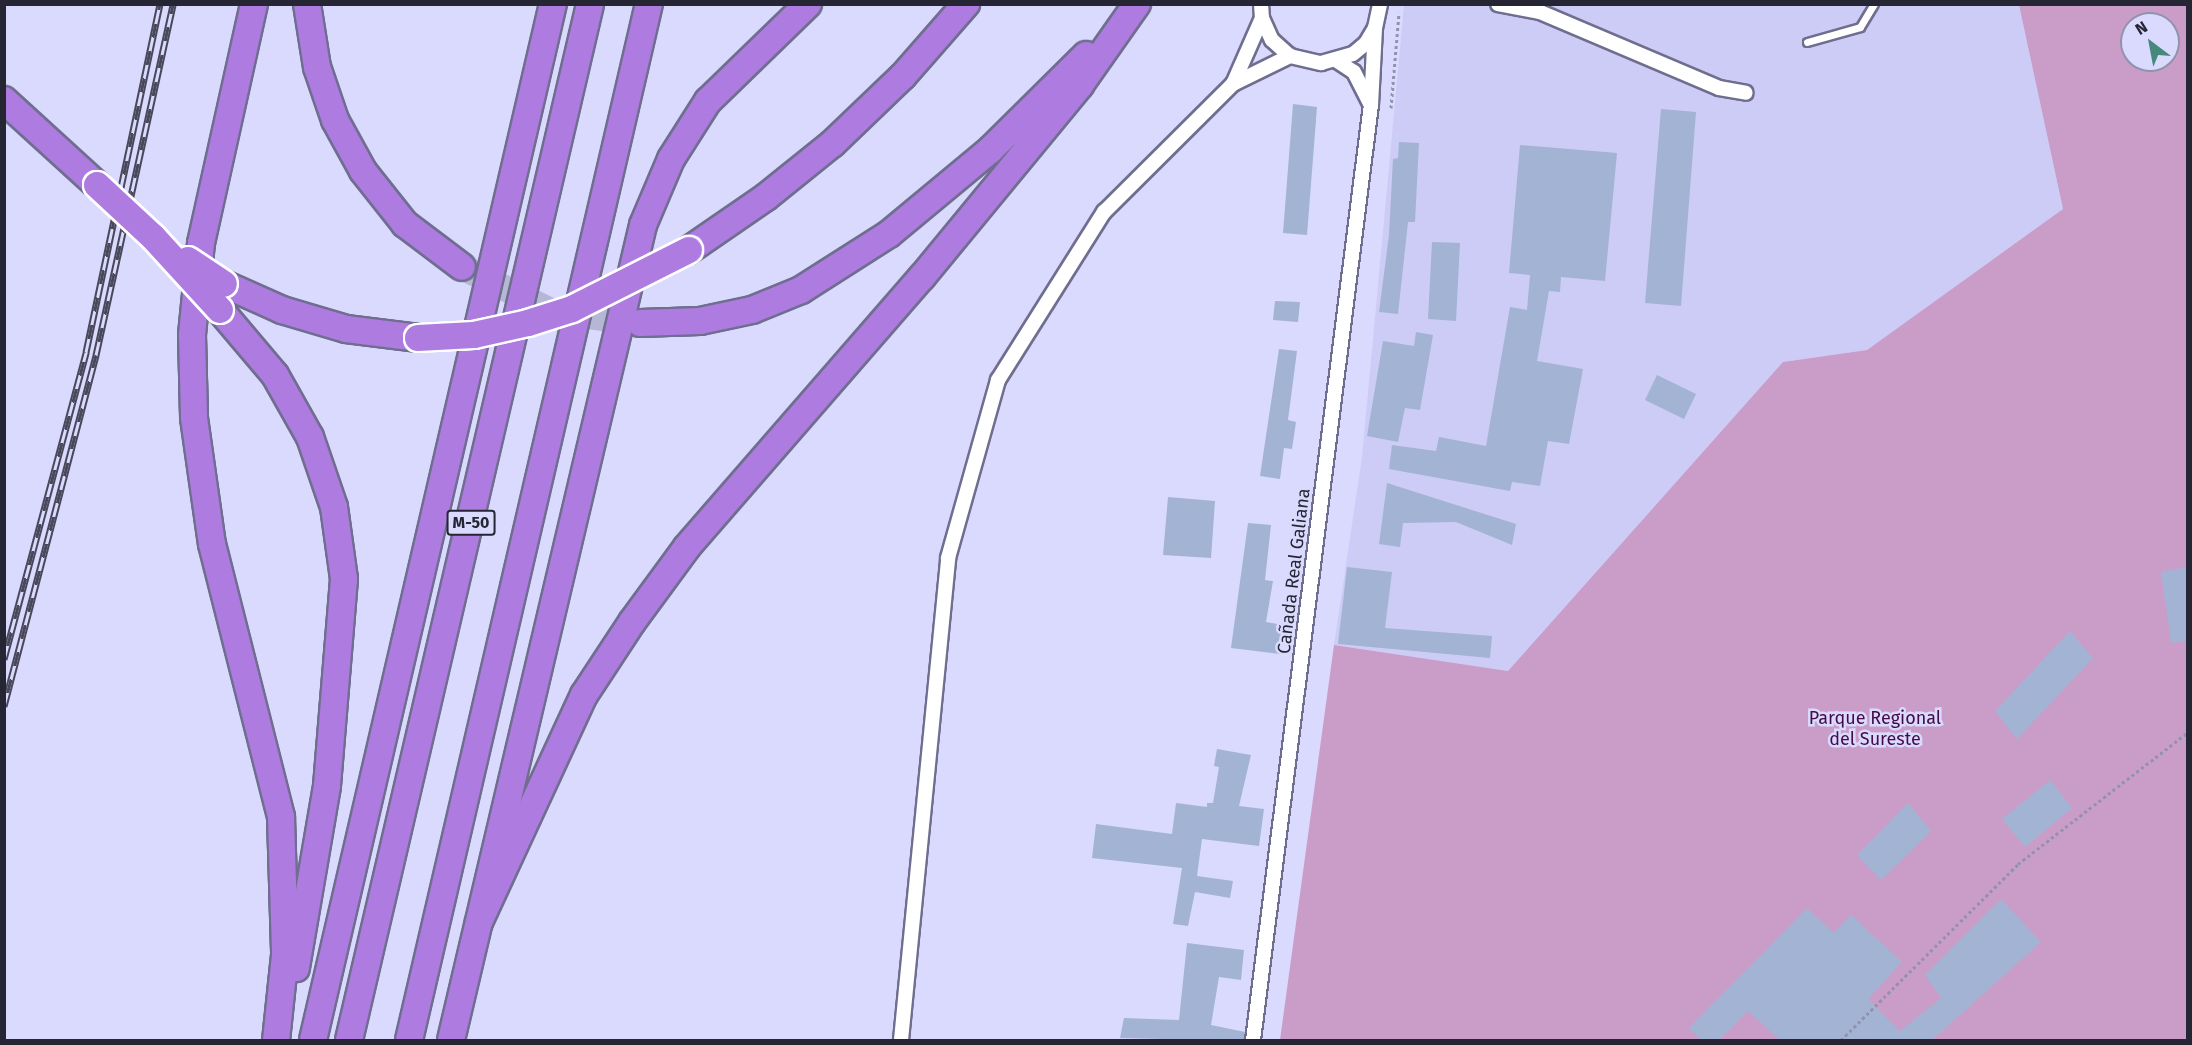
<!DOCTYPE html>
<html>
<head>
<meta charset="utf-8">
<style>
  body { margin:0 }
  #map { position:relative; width:2192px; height:1045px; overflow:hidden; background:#dadaff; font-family:"Fira Sans",sans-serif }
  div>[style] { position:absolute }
  .built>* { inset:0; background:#ccccf7 }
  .green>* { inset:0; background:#ca9dc9 }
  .building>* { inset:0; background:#a3b3d3 }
  .highway-tunnel>* { height:26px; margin-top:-13px; transform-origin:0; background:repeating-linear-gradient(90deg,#b6b6d6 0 26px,transparent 0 39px) }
  .path>* { height:3px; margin-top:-1.5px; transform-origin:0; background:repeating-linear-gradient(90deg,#9292ae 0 3px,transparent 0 6px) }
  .roads { filter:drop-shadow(2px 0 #6f6e8f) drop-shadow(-2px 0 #6f6e8f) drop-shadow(0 2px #6f6e8f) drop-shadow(0 -2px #6f6e8f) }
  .lane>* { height:7px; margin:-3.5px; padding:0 3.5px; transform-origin:3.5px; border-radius:3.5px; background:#fff }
  .street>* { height:14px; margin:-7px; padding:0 7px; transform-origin:7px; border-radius:7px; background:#fff }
  .highway>* { height:26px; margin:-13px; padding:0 13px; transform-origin:13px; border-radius:13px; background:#ae7be0 }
  .rail>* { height:7px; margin-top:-3.5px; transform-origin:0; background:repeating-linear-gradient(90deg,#dadaff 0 14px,#49485b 0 28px); box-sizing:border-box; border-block:2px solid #49485b }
  .bridges { filter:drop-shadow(2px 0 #fff) drop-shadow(-2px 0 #fff) drop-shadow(0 2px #fff) drop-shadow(0 -2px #fff) }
  .highway-bridge>* { height:26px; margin:-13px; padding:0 13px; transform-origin:13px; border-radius:13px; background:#ae7be0 }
  span { translate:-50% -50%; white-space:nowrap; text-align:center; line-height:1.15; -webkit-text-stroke:5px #dadaff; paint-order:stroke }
  .shield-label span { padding:2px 4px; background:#dadaff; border:2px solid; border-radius:4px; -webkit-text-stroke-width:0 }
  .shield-label { font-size:16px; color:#262533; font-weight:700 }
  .street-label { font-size:18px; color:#262533 }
  .park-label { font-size:18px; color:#450b46 }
  .frame { position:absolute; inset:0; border:6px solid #262533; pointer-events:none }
  .north { position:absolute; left:2120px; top:12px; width:60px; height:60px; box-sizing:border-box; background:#dadaff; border:2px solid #9292ad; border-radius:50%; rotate:328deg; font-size:16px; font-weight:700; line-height:24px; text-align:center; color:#262533 }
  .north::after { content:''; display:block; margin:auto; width:21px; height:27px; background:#45897d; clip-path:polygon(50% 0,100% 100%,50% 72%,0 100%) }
</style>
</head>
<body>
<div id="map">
  <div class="built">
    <i style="clip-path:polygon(1404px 5px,2019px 5px,2063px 209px,1867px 350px,1783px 362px,1508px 671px,1334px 645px,1362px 457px)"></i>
  </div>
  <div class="green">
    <i style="clip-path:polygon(evenodd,2019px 5px,2187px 5px,2187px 1040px,1280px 1040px,1334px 645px,1508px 671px,1783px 362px,1867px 350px,2063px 209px,2019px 5px,2132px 24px,2168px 24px,2168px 60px,2132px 60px,2132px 24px)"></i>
  </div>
  <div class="building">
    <i style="clip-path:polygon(1293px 104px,1317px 107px,1307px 235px,1283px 233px)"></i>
    <i style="clip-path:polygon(1661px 109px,1696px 112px,1681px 306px,1645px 303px)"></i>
    <i style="clip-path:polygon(1399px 142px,1419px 143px,1415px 222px,1408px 222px,1398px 314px,1379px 312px,1389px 235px,1393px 159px,1398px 158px)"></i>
    <i style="clip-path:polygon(1520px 145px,1617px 153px,1605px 281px,1561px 277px,1560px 292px,1549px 291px,1537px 361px,1583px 369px,1569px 444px,1548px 441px,1540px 486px,1512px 482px,1510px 491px,1389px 469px,1392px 445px,1436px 451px,1439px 437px,1486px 446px,1510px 307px,1527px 310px,1530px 275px,1509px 273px)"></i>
    <i style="clip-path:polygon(1432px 242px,1460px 243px,1456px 321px,1428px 319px)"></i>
    <i style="clip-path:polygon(1275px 301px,1300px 302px,1298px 322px,1273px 320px)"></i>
    <i style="clip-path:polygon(1416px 332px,1433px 335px,1420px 410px,1405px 408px,1398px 442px,1367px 436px,1383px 341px,1414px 346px)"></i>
    <i style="clip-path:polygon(1279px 349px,1297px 351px,1288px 420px,1296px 422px,1292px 449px,1284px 448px,1280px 479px,1260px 476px)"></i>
    <i style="clip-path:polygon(1657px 375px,1696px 394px,1684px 419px,1645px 400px)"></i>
    <i style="clip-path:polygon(1387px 483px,1516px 524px,1512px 545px,1456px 522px,1403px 523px,1400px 547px,1379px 544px)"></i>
    <i style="clip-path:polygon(1168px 497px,1215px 501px,1211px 558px,1163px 555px)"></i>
    <i style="clip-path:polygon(1248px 523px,1271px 525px,1265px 580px,1273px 581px,1266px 622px,1284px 625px,1280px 654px,1231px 648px)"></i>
    <i style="clip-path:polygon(1347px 567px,1392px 572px,1385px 628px,1492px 636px,1490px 658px,1338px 644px)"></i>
    <i style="clip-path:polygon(2187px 567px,2187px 641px,2171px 643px,2161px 572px)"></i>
    <i style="clip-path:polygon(2070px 631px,2093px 658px,2017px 739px,1995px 711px)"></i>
    <i style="clip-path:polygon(1217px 749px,1251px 755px,1239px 806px,1264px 809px,1259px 846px,1202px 839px,1197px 876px,1233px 881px,1230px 898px,1195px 892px,1188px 926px,1173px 924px,1182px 868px,1092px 858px,1096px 824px,1172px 834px,1176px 803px,1207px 807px,1207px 803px,1213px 803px,1219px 767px,1214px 766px)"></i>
    <i style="clip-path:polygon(2050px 780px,2072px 808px,2025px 847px,2002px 819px)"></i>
    <i style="clip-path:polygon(1908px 803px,1931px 831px,1881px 880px,1857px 855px)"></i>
    <i style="clip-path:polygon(2001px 899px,2041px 942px,1931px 1041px,1781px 1041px,1748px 1011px,1718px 1041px,1702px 1041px,1689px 1028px,1807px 908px,1834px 933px,1851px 915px,1902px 962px,1868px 999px,1900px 1031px,1941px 998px,1925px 975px)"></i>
    <i style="clip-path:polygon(1187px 943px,1244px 950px,1241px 980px,1219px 977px,1211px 1025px,1245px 1032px,1244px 1041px,1120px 1038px,1124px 1018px,1179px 1020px)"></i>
  </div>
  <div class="highway-tunnel">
    <i style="left:462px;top:267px;width:99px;rotate:26.3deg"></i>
    <i style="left:551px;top:311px;width:90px;rotate:7.7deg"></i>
  </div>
  <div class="path">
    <i style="left:1391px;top:108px;width:96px;rotate:-85.2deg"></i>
    <i style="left:1841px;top:1040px;width:250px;rotate:-44.8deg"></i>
    <i style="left:2018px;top:864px;width:215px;rotate:-37.8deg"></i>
  </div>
  <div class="roads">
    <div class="lane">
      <i style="left:1807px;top:42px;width:55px;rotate:-15.8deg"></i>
      <i style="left:1860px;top:27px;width:27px;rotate:-59deg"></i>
    </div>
    <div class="street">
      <i style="left:1261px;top:4px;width:14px;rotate:86deg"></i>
      <i style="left:1262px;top:18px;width:24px;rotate:66deg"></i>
      <i style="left:1272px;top:40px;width:24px;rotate:42deg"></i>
      <i style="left:1290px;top:56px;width:32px;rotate:13deg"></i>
      <i style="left:1321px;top:63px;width:33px;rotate:-16deg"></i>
      <i style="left:1353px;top:54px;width:17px;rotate:-40deg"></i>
      <i style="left:1366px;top:43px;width:17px;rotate:-59deg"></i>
      <i style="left:1375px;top:28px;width:25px;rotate:-78deg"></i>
      <i style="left:1498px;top:4px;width:43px;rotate:10.8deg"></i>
      <i style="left:1540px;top:12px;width:194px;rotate:23deg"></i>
      <i style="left:1719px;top:88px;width:27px;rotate:10deg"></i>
      <i style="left:1337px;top:61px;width:20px;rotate:33deg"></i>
      <i style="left:1354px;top:72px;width:37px;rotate:63deg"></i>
      <i style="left:1233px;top:84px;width:72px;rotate:-66.3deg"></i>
      <i style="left:901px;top:1040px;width:484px;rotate:-84.4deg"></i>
      <i style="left:948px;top:558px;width:185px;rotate:-74.3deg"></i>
      <i style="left:998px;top:380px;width:199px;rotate:-57.8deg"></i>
      <i style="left:1104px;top:212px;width:182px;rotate:-44.8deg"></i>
      <i style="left:1233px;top:84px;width:64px;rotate:-26.2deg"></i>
      <i style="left:1253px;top:1040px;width:942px;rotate:-82.81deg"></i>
      <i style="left:1371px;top:105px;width:77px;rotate:-87deg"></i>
    </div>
    <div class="highway">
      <i style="left:254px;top:4px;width:245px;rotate:102.5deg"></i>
      <i style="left:201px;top:243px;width:92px;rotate:95.6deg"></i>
      <i style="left:192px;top:335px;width:83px;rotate:88.6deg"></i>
      <i style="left:194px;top:418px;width:127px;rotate:81.9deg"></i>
      <i style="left:212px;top:544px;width:282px;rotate:75.8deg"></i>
      <i style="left:281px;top:817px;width:138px;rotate:88.3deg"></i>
      <i style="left:285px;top:955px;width:85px;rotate:96deg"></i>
      <i style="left:307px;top:4px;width:64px;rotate:81deg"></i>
      <i style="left:317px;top:67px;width:56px;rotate:71.2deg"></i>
      <i style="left:335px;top:120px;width:58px;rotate:61.2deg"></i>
      <i style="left:363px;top:171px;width:68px;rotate:51.6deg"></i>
      <i style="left:405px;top:224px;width:71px;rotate:37deg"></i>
      <i style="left:4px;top:100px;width:126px;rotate:42.4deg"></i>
      <i style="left:689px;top:250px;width:93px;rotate:-34.5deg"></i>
      <i style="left:766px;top:197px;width:85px;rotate:-38.8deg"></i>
      <i style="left:832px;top:144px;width:98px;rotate:-43.8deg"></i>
      <i style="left:903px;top:76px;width:96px;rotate:-48.8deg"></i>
      <i style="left:224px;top:284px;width:64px;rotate:24.1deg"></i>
      <i style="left:282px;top:310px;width:67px;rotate:16.5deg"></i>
      <i style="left:346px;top:329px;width:73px;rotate:7.1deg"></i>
      <i style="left:220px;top:310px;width:85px;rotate:49.8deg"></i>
      <i style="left:275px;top:375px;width:71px;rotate:60.6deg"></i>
      <i style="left:310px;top:437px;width:74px;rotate:71.1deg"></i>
      <i style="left:334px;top:507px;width:73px;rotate:82.1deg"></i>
      <i style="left:344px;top:579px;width:208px;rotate:94.7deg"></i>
      <i style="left:327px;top:786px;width:185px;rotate:99.7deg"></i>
      <i style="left:640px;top:323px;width:60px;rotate:-1.9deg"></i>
      <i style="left:700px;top:321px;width:53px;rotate:-11.9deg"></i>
      <i style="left:752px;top:310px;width:53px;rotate:-22.2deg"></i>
      <i style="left:801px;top:290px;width:104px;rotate:-32.5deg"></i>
      <i style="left:889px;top:234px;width:131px;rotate:-39.7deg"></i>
      <i style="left:990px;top:150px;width:135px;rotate:-44.7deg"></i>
      <i style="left:479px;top:922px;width:250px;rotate:-65.2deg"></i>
      <i style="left:584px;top:695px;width:87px;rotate:-56.7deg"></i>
      <i style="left:632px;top:622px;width:93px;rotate:-53.7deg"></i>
      <i style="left:687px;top:547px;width:358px;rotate:-49deg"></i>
      <i style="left:922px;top:277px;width:249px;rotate:-50.5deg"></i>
      <i style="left:1080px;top:85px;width:99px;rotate:-54.9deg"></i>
      <i style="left:313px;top:1040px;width:1063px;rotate:-76.96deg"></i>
      <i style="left:349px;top:1040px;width:1064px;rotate:-76.9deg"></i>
      <i style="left:409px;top:1040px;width:1063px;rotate:-76.96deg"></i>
      <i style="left:451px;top:1040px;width:837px;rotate:-76.74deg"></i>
      <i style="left:643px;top:225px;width:72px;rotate:-67deg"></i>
      <i style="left:671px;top:159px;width:69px;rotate:-57.5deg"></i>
      <i style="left:708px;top:101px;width:139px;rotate:-44.1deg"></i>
    </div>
  </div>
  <div class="rail">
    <i style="left:4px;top:659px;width:318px;rotate:-75deg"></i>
    <i style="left:86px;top:352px;width:356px;rotate:-78deg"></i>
    <i style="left:4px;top:706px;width:363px;rotate:-75.3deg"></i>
    <i style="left:96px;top:355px;width:359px;rotate:-77.6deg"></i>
  </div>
  <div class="bridges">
    <div class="highway-bridge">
      <i style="left:97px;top:185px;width:76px;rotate:42.9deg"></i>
      <i style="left:153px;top:237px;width:99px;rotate:47.5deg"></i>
      <i style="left:188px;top:260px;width:43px;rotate:33.7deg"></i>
      <i style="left:418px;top:338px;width:56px;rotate:-3.1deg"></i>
      <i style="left:474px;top:335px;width:55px;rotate:-12.5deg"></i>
      <i style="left:528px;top:323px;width:46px;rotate:-17.7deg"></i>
      <i style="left:572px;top:309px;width:131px;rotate:-26.8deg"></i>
    </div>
  </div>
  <div class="shield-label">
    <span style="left:471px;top:523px">M-50</span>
  </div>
  <div class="street-label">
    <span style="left:1294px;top:571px;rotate:-83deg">Cañada Real Galiana</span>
  </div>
  <div class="park-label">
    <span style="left:1875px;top:729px">Parque Regional<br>del Sureste</span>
  </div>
  <div class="frame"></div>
  <div class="north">N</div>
</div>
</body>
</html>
